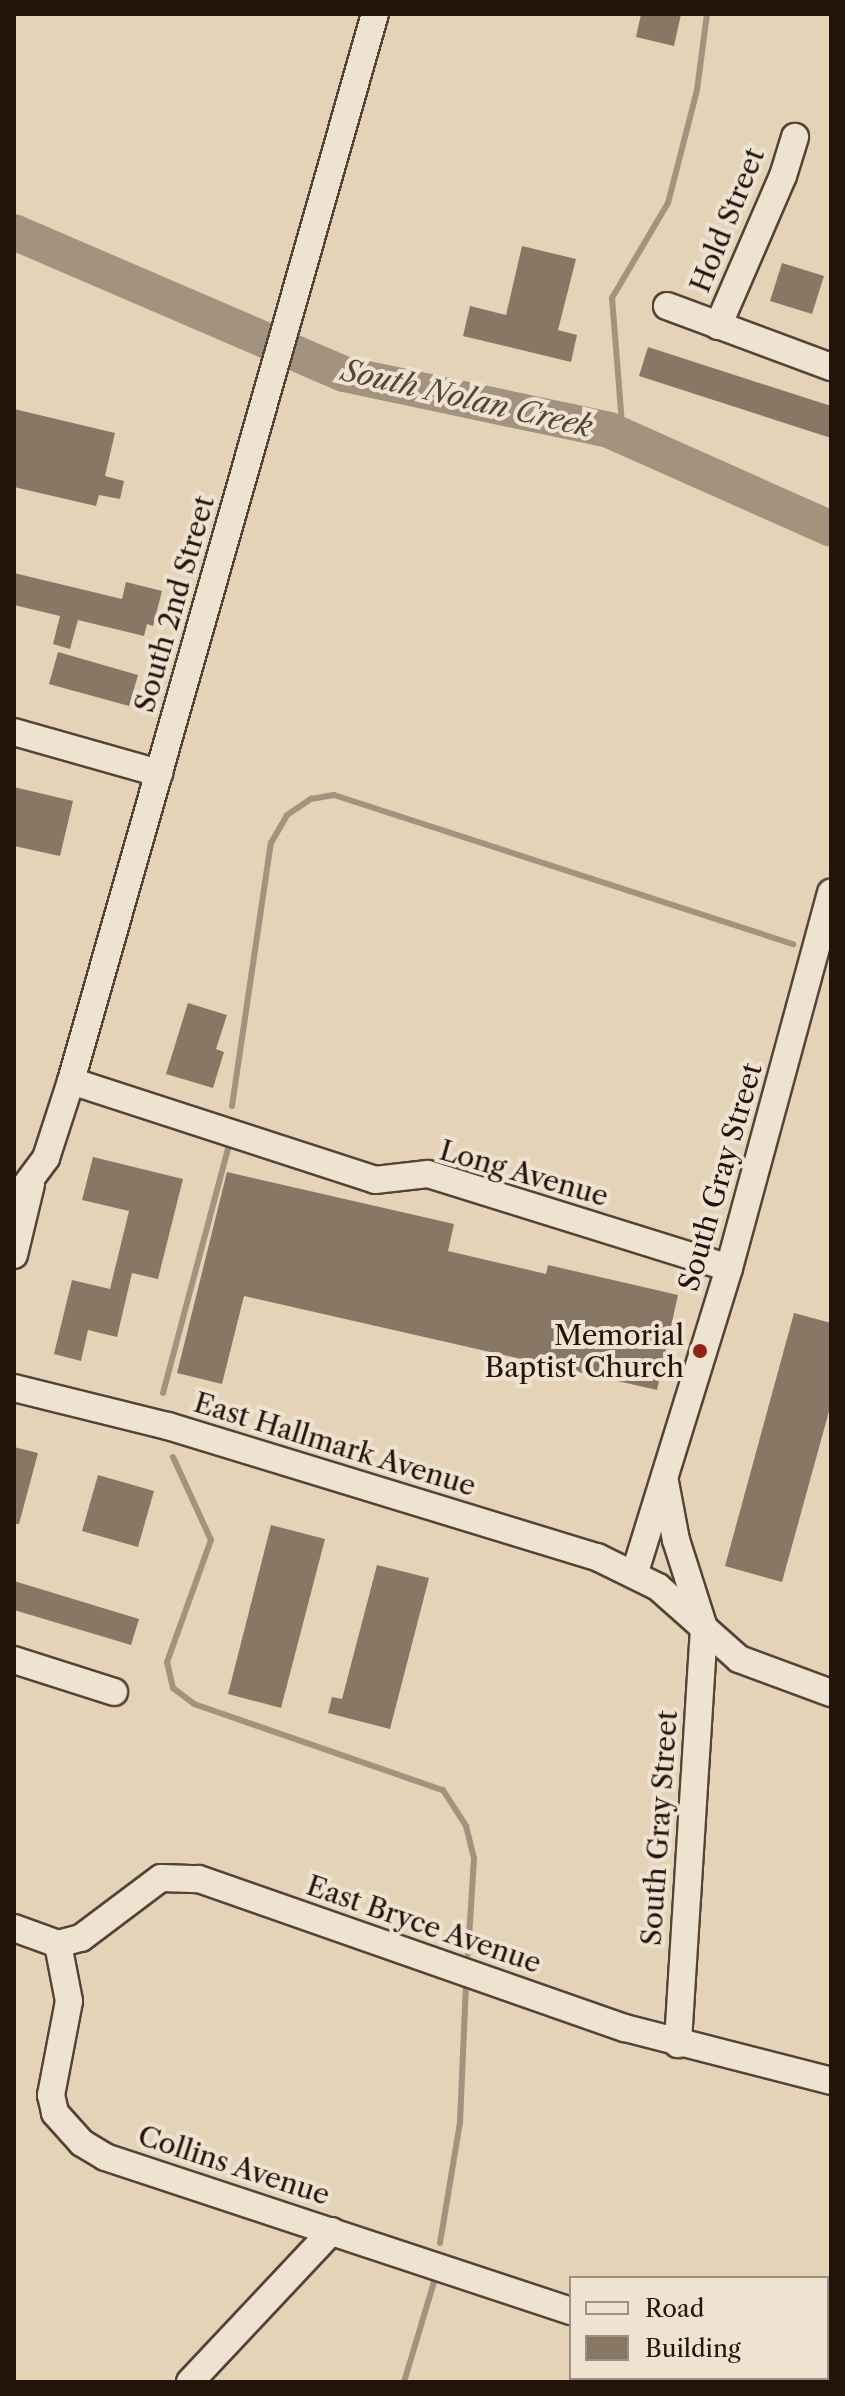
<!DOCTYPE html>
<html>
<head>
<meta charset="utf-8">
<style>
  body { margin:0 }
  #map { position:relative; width:845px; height:2396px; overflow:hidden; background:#e5d3b8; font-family:"Libre Caslon Text",serif }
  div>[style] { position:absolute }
  .stream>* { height:6px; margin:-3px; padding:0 3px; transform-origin:3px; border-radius:3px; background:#a3927d }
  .river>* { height:36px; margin:-18px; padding:0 18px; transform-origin:18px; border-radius:18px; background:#a3927d }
  .building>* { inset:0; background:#887765 }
  .roads { filter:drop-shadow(2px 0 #544336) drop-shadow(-2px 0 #544336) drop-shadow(0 2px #544336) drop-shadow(0 -2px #544336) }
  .minor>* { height:26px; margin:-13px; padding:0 13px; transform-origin:13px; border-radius:13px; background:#eee2d1 }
  .dots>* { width:22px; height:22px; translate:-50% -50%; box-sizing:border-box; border:4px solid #eee2d1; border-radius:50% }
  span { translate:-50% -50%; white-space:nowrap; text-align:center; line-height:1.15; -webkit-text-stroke:8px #eee2d1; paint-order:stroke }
  .street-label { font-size:28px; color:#23130b }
  .poi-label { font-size:28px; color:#23130b }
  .right { translate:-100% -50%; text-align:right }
  .water-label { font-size:30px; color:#564639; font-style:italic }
  .frame { position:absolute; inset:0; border:16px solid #23130b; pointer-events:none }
  .legend { position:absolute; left:569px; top:2276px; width:260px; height:104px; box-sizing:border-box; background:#eee2d1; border:2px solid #9d8f82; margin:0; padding:10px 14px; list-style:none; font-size:24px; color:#23130b }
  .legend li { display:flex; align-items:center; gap:16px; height:40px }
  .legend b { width:40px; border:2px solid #9d8f82 }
</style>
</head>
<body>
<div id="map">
  <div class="stream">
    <i style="left:623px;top:437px;width:139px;rotate:-94.5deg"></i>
    <i style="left:612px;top:298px;width:110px;rotate:-59.5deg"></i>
    <i style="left:668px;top:203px;width:117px;rotate:-75.6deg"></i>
    <i style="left:697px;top:90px;width:77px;rotate:-82.5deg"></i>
    <i style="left:232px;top:1106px;width:266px;rotate:-81.6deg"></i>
    <i style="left:271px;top:843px;width:32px;rotate:-60deg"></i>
    <i style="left:287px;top:815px;width:29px;rotate:-34deg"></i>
    <i style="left:311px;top:799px;width:23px;rotate:-10deg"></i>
    <i style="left:334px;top:795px;width:483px;rotate:18deg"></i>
    <i style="left:163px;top:1393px;width:253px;rotate:-75.1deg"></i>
    <i style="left:173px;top:1457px;width:91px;rotate:65.4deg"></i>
    <i style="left:211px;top:1540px;width:130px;rotate:109.8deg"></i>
    <i style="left:167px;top:1662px;width:27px;rotate:77deg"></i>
    <i style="left:173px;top:1688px;width:26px;rotate:37deg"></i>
    <i style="left:194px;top:1704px;width:263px;rotate:19.1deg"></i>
    <i style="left:443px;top:1790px;width:43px;rotate:57.4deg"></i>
    <i style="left:466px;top:1826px;width:33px;rotate:76deg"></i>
    <i style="left:474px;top:1858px;width:96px;rotate:93.6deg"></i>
    <i style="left:440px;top:2243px;width:123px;rotate:-80.6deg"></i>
    <i style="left:460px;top:2122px;width:135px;rotate:-87.5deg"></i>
    <i style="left:404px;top:2382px;width:104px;rotate:-73.3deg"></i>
  </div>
  <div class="river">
    <i style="left:14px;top:232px;width:359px;rotate:23.3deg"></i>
    <i style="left:344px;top:374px;width:271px;rotate:11.9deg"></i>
    <i style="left:609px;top:430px;width:243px;rotate:24deg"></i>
  </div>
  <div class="building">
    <i style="clip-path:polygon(641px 14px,681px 14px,674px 46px,636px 37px)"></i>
    <i style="clip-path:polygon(522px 246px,576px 259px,558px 330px,577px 335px,571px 362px,463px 336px,470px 306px,506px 315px)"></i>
    <i style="clip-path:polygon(782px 263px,824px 276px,812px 314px,770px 301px)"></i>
    <i style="clip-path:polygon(648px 347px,831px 406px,831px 438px,639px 376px)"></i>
    <i style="clip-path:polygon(14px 409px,115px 433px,105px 476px,124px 481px,120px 499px,99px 495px,96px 506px,14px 487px)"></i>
    <i style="clip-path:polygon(14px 573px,122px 599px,126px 582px,162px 591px,153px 626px,147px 624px,144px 636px,78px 620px,70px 649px,53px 644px,60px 616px,14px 605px)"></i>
    <i style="clip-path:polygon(58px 652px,138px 675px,129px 706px,49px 684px)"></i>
    <i style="clip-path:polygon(14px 787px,73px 801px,60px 856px,14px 846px)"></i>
    <i style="clip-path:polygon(188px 1003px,227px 1015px,216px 1049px,224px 1052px,213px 1088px,166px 1074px)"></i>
    <i style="clip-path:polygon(93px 1157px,183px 1179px,158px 1279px,132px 1273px,117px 1337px,88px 1330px,81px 1361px,54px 1354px,72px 1280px,110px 1289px,129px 1211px,82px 1200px)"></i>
    <i style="clip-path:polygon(227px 1172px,454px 1224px,448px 1251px,546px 1274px,548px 1265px,678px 1295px,657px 1390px,244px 1296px,222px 1384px,177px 1373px)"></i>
    <i style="clip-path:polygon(794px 1313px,831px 1323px,831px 1404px,782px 1582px,725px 1566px)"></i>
    <i style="clip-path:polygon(14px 1447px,38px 1453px,19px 1524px,14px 1524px)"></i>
    <i style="clip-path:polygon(98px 1475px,154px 1491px,138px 1547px,82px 1531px)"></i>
    <i style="clip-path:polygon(271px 1525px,325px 1539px,281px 1708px,228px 1694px)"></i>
    <i style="clip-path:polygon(377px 1565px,429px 1578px,390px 1729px,328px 1713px,332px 1697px,342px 1699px)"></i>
    <i style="clip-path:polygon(14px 1581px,139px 1619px,131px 1645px,14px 1610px)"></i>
  </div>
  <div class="roads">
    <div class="minor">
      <i style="left:667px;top:306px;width:175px;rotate:20.4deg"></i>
      <i style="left:718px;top:326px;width:163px;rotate:-66.6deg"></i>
      <i style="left:783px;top:176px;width:41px;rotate:-72.9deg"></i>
      <i style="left:14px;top:732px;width:151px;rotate:15.8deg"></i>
      <i style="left:71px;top:1081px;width:320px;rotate:18deg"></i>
      <i style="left:375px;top:1180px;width:53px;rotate:-6.5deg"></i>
      <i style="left:428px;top:1174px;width:315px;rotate:17.3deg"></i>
      <i style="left:14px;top:1201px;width:54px;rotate:-53.3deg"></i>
      <i style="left:46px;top:1158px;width:81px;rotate:-72deg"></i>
      <i style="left:71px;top:1081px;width:1109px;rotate:-74.1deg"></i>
      <i style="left:14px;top:1255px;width:73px;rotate:-76.5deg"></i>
      <i style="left:14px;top:1388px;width:159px;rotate:13.9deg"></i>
      <i style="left:168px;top:1426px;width:449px;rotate:17deg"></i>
      <i style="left:597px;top:1557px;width:68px;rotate:26.2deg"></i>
      <i style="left:658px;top:1587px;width:108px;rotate:41.6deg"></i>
      <i style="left:739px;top:1659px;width:98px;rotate:20.3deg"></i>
      <i style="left:665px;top:1482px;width:59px;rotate:79.3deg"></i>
      <i style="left:676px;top:1540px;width:92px;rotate:72.3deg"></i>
      <i style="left:704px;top:1628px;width:417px;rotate:93.6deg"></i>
      <i style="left:635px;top:1572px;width:318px;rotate:-72.8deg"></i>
      <i style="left:729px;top:1268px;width:389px;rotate:-74.8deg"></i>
      <i style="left:14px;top:1660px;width:105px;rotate:17.7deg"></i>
      <i style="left:14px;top:1928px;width:47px;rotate:20deg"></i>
      <i style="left:58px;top:1944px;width:24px;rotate:-15deg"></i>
      <i style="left:81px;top:1938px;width:100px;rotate:-36.9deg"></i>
      <i style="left:161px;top:1878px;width:38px;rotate:2deg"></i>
      <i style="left:199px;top:1879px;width:451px;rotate:19.3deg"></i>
      <i style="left:625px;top:2028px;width:213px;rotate:14.4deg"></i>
      <i style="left:58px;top:1944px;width:58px;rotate:79.1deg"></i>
      <i style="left:69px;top:2001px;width:96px;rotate:100.8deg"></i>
      <i style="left:51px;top:2095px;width:18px;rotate:77deg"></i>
      <i style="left:55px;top:2113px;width:40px;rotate:48deg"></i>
      <i style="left:82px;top:2143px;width:27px;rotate:31deg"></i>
      <i style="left:105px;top:2157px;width:491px;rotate:18.3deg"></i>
      <i style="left:769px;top:2378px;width:13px;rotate:18deg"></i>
      <i style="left:190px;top:2382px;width:207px;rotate:-46.8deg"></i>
      <i style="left:631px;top:2382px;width:5px;rotate:-53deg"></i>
    </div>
  </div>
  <div class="dots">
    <i style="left:700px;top:1351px;background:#8f2418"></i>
  </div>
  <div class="street-label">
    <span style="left:727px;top:220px;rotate:-68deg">Hold Street</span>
    <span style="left:174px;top:604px;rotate:-74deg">South 2nd Street</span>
    <span style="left:524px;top:1173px;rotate:16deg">Long Avenue</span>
    <span style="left:720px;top:1177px;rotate:-74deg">South Gray Street</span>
    <span style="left:335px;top:1444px;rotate:17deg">East Hallmark Avenue</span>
    <span style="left:659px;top:1828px;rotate:-86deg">South Gray Street</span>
    <span style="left:424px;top:1924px;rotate:19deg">East Bryce Avenue</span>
    <span style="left:234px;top:2165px;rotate:18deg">Collins Avenue</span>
  </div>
  <div class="poi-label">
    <span class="right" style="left:684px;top:1351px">Memorial<br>Baptist Church</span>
  </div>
  <div class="water-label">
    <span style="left:467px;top:399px;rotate:13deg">South Nolan Creek</span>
  </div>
  <div class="frame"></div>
  <ul class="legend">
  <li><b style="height:10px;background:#eee2d1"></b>Road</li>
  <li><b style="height:22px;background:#887765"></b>Building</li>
  </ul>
</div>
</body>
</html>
